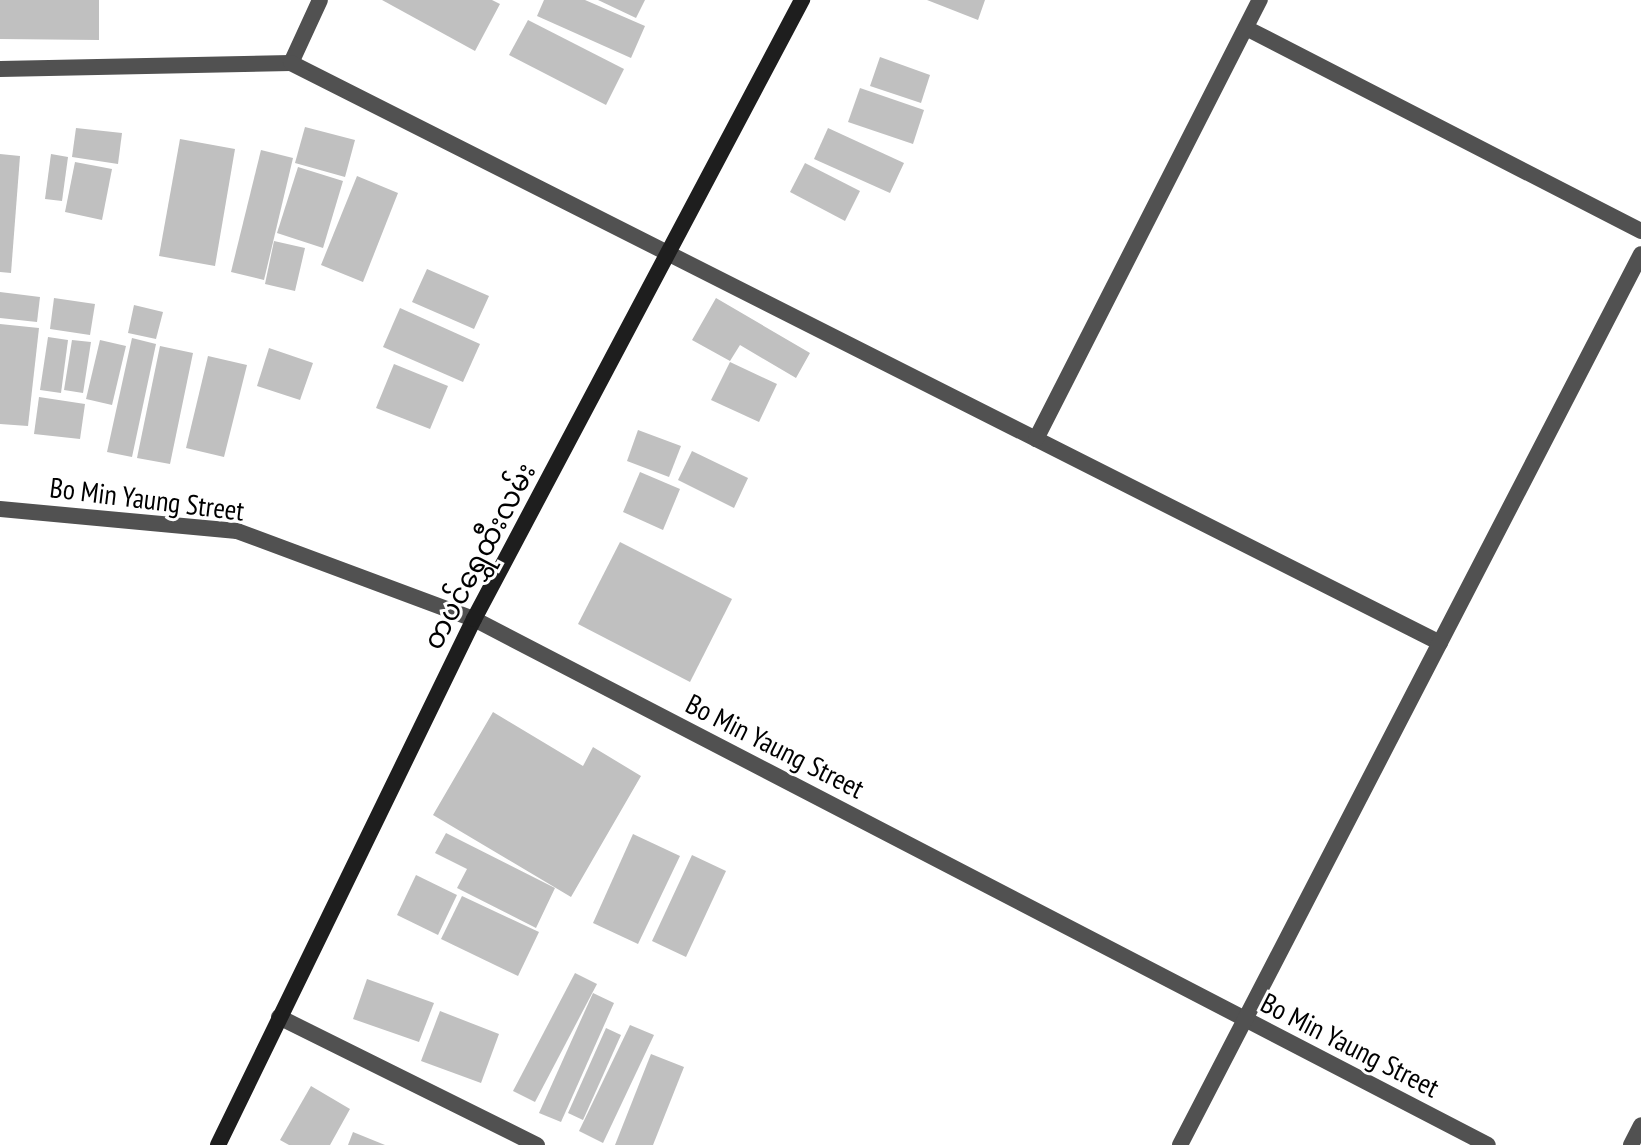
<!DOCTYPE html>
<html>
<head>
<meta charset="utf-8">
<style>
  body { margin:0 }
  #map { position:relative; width:1641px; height:1145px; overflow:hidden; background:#fff; font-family:"PT Sans Narrow","Noto Sans Myanmar",sans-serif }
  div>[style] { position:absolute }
  .building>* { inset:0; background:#c0c0c0 }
  .street>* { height:16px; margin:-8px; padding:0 8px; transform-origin:8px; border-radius:8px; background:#515151 }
  .secondary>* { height:16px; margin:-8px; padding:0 8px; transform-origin:8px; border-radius:8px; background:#1e1e1e }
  span { translate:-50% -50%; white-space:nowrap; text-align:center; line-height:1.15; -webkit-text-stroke:6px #fff; paint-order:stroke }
  .street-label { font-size:28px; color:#000 }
</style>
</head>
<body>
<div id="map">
  <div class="building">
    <i style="clip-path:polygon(0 0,99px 0,99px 40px,0 39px)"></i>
    <i style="clip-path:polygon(382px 0,492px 0,500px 4px,475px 51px)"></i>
    <i style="clip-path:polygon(544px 0,585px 0,645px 26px,631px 58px,537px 16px)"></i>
    <i style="clip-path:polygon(598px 0,645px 0,636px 18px)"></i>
    <i style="clip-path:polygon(927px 0,985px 0,978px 20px)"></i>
    <i style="clip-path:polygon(528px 20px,624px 69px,606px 105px,509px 55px)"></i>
    <i style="clip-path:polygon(880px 57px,930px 75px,921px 103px,870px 86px)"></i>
    <i style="clip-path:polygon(860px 88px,924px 110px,913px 144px,848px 122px)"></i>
    <i style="clip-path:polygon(305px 127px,355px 140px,345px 177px,295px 163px)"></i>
    <i style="clip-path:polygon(76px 128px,122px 133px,118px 164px,72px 157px)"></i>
    <i style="clip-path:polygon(828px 128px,904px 163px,890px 193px,814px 159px)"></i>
    <i style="clip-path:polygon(180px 139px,235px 149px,215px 266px,159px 256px)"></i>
    <i style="clip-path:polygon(261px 150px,293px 158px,264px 280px,231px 272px)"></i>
    <i style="clip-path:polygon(0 154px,20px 156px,11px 273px,0 272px)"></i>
    <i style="clip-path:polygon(51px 154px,68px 157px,62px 201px,45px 199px)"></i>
    <i style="clip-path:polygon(75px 162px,112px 169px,102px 220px,65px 212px)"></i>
    <i style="clip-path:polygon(805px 163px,860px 191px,845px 221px,790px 192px)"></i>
    <i style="clip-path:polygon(298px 167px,343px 181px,323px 248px,277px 233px)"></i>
    <i style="clip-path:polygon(357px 176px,398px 193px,363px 282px,321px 265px)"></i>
    <i style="clip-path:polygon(274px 241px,305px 248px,295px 291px,265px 284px)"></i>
    <i style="clip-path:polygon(427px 269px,489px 296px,474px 329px,412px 302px)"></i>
    <i style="clip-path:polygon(0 292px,40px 297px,37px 322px,0 318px)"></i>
    <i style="clip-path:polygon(54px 298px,95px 304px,90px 335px,50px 329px)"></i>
    <i style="clip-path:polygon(716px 298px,810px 353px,796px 378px,740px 345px,730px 361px,692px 340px)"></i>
    <i style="clip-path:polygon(134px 305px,163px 312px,156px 339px,128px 333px)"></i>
    <i style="clip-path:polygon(400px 308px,480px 344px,463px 382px,383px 347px)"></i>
    <i style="clip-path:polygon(0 324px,39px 328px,28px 426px,0 424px)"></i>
    <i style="clip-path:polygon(48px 337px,68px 340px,61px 393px,40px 390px)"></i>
    <i style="clip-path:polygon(132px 338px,156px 344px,132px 457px,107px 452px)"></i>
    <i style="clip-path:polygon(72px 340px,91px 342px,83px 393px,64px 390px)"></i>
    <i style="clip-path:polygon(100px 340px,126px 346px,112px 405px,86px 399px)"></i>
    <i style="clip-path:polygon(160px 346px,193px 353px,170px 464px,137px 458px)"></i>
    <i style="clip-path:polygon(269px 348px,313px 363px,300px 400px,257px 386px)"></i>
    <i style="clip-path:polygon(208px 356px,247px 365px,224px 457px,186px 448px)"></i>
    <i style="clip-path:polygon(730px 362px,777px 384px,759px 422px,711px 400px)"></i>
    <i style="clip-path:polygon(394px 364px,448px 386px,430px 429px,376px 408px)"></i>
    <i style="clip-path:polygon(39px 397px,85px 404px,80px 439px,34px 434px)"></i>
    <i style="clip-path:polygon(638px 430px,681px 446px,669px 477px,627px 461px)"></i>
    <i style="clip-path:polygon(692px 451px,748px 478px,734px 508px,678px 480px)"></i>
    <i style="clip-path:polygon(640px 472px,680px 489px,663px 530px,623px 512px)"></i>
    <i style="clip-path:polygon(620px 542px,732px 599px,690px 682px,578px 624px)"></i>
    <i style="clip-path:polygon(493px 712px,583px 766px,593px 747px,641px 776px,571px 897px,433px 815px)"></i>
    <i style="clip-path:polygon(446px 833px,555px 888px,536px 928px,457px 888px,467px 869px,435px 853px)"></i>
    <i style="clip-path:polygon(633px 834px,680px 856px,638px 944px,593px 923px)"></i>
    <i style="clip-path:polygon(692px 855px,726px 871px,686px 957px,652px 941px)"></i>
    <i style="clip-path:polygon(416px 875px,457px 895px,438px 935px,397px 915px)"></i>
    <i style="clip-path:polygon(462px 896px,539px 932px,518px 976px,441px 939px)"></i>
    <i style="clip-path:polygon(575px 973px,597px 984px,535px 1102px,513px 1091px)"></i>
    <i style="clip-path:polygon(367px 979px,434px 1003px,419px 1042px,353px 1019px)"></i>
    <i style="clip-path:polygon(593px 993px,614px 1003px,561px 1122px,539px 1113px)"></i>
    <i style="clip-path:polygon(440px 1011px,499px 1034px,481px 1083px,421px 1061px)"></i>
    <i style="clip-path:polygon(630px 1025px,654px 1035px,603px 1143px,579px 1131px)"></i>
    <i style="clip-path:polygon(606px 1028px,621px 1035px,583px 1120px,568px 1113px)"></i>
    <i style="clip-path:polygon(651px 1054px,684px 1067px,653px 1145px,615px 1145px)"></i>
    <i style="clip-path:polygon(311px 1086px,350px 1109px,330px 1145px,289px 1145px,280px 1140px)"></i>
    <i style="clip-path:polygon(353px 1132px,385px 1145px,348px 1145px)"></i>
  </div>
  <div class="street">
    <i style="left:1246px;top:28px;width:444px;rotate:27.2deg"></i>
    <i style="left:291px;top:63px;width:69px;rotate:-65.3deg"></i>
    <i style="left:0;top:69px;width:291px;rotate:-1.2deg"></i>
    <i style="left:291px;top:63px;width:1287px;rotate:26.78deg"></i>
    <i style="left:1036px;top:439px;width:493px;rotate:-63deg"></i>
    <i style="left:0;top:509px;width:238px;rotate:5.3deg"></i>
    <i style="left:237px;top:531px;width:253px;rotate:20.4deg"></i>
    <i style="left:474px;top:619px;width:1142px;rotate:27.42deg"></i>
    <i style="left:279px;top:1017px;width:288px;rotate:26.4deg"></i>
    <i style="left:1180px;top:1145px;width:1003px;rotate:-62.64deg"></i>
    <i style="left:1631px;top:1145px;width:22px;rotate:-63deg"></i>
  </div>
  <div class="secondary">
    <i style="left:218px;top:1145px;width:585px;rotate:-64.05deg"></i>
    <i style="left:474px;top:619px;width:701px;rotate:-62.08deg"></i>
  </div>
  <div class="street-label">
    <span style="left:147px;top:499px;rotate:7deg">Bo Min Yaung Street</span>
    <span style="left:479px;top:556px;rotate:-62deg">တပင်ရွှေထီးလမ်း</span>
    <span style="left:775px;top:746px;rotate:27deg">Bo Min Yaung Street</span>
    <span style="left:1350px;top:1045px;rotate:27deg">Bo Min Yaung Street</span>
  </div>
</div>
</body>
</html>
